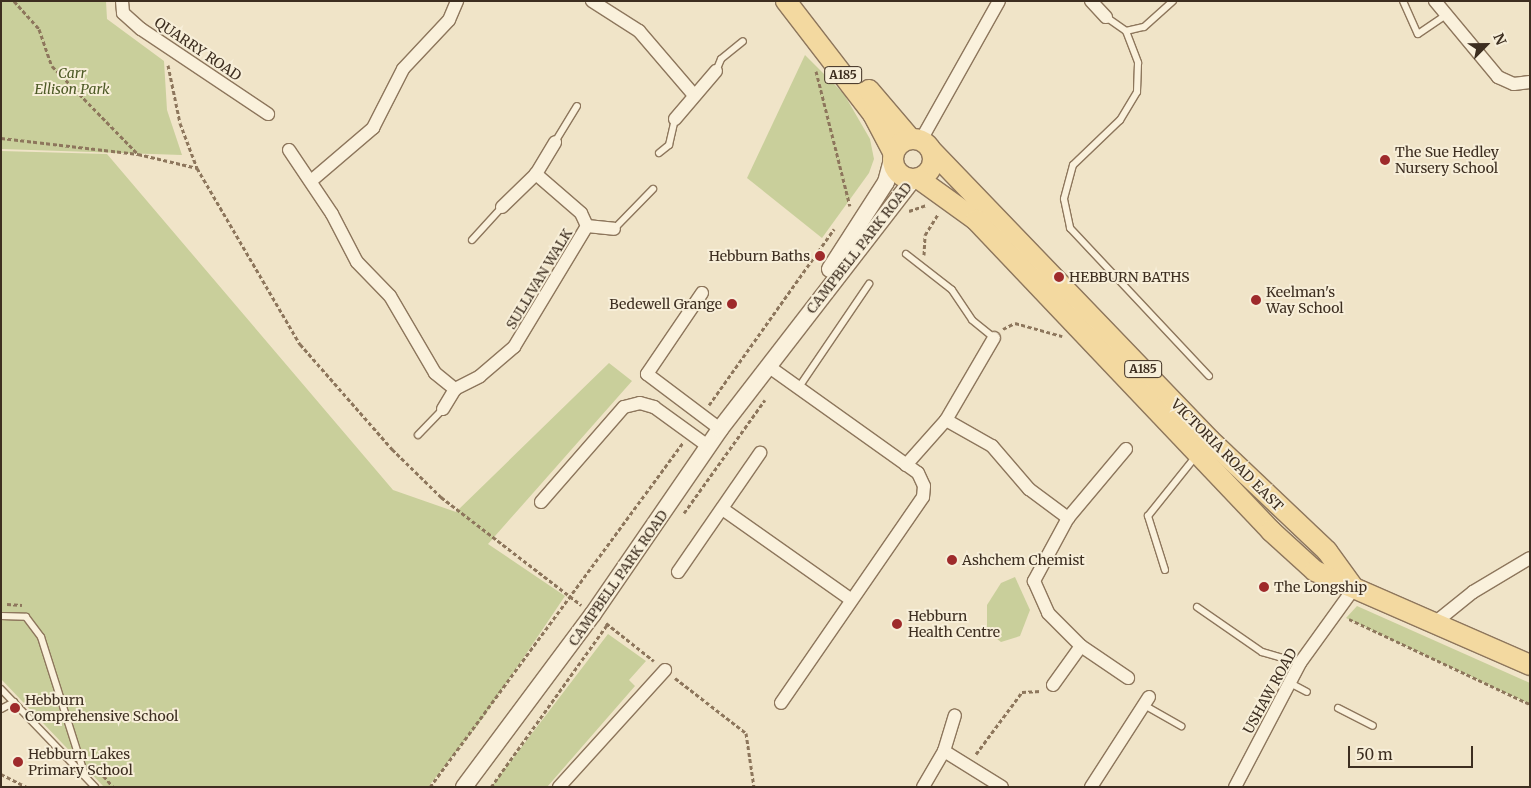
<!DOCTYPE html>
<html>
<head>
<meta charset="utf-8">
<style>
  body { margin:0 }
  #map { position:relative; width:1531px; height:788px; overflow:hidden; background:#f0e4c8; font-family:Merriweather,serif }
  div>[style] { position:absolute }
  .green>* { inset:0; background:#c9cf9b }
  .path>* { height:3px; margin-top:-1.5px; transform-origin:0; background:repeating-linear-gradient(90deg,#8d765c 0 4px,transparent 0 6.5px) }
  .roads { filter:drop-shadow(1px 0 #8d765c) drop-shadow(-1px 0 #8d765c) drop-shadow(0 1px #8d765c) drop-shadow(0 -1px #8d765c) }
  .service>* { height:6px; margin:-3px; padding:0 3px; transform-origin:3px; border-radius:3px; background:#faf1dc }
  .minor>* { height:12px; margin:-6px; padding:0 6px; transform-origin:6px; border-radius:6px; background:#faf1dc }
  .tertiary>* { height:16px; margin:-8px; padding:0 8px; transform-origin:8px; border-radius:8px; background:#faf1dc }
  .primary>* { height:20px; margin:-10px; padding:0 10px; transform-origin:10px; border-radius:10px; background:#f3d9a0 }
  .primary>.ring { margin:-10px; padding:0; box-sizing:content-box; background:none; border:20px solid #f3d9a0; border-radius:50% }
  .dots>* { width:14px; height:14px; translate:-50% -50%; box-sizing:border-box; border:2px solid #f7eed8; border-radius:50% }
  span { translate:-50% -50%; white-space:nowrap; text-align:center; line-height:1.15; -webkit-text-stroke:4px #f7eed8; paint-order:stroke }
  .shield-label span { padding:1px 4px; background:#f7eed8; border:1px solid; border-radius:4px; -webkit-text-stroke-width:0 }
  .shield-label { font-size:12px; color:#3d2e20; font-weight:700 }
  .street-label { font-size:14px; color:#3d2e20 }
  .park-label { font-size:14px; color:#4d5a26; font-style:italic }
  .poi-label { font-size:14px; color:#3d2e20 }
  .left { translate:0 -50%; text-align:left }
  .right { translate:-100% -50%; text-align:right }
  .frame { position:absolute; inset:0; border:2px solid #3d2e20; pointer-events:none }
  .north { position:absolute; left:1461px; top:20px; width:50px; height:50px; -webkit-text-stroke:4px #f7eed8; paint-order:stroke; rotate:67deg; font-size:14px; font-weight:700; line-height:20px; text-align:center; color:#3d2e20 }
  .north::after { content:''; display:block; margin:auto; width:18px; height:22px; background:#3d2e20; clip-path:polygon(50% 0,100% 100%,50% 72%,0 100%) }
  .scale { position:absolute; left:1348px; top:746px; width:125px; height:22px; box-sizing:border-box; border:2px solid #3d2e20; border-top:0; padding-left:6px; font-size:15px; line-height:18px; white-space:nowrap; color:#3d2e20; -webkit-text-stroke:4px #f7eed8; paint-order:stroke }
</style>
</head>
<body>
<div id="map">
  <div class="green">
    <i style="clip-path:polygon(1px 1px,106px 1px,107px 19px,164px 61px,167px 110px,182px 155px,1px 149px)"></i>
    <i style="clip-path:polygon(805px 55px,844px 94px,870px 139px,874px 159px,869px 173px,822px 238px,747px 178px)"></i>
    <i style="clip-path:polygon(1px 151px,107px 154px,393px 490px,456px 512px,609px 363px,632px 381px,488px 544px,565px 596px,483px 718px,428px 787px,104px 787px,1px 679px)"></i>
    <i style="clip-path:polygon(1015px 577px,1030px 610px,1020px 636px,1001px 642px,987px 631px,987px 605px,1001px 583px)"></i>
    <i style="clip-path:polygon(1357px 606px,1530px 683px,1530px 704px,1346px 618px)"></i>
    <i style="clip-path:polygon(608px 634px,646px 661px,629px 680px,635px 686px,547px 787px,491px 787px)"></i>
  </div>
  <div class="path">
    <i style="left:14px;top:1px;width:38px;rotate:48deg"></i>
    <i style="left:39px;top:29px;width:39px;rotate:71deg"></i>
    <i style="left:52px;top:66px;width:123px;rotate:45.7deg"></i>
    <i style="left:168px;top:65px;width:59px;rotate:78.3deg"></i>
    <i style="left:180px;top:123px;width:48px;rotate:69.3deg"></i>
    <i style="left:197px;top:168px;width:204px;rotate:59.7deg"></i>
    <i style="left:300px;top:344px;width:140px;rotate:48.8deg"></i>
    <i style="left:392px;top:449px;width:69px;rotate:44.4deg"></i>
    <i style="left:441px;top:497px;width:177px;rotate:37.6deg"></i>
    <i style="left:816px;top:71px;width:139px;rotate:75.9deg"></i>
    <i style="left:1px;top:138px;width:138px;rotate:6.7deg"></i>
    <i style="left:138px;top:154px;width:61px;rotate:13.3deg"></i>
    <i style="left:909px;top:211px;width:18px;rotate:-19deg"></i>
    <i style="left:924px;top:255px;width:20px;rotate:-87deg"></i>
    <i style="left:925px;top:235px;width:25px;rotate:-58deg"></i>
    <i style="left:1003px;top:329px;width:13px;rotate:-27deg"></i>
    <i style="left:1015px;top:323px;width:49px;rotate:15.5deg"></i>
    <i style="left:709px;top:405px;width:216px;rotate:-54.6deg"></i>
    <i style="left:684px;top:513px;width:139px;rotate:-54.4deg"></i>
    <i style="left:7px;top:604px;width:15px;rotate:4deg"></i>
    <i style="left:1349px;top:619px;width:200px;rotate:25.2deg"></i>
    <i style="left:606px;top:623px;width:61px;rotate:38.4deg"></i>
    <i style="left:675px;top:678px;width:90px;rotate:37.8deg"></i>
    <i style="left:746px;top:733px;width:55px;rotate:81.6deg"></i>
    <i style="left:976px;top:754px;width:77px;rotate:-53.4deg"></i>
    <i style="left:1022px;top:692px;width:19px;rotate:-3deg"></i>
    <i style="left:95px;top:766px;width:28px;rotate:49deg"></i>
    <i style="left:1px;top:774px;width:29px;rotate:27deg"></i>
    <i style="left:430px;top:787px;width:427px;rotate:-53.7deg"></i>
    <i style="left:491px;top:787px;width:199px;rotate:-54.4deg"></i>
  </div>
  <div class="roads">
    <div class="service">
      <i style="left:1403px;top:1px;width:36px;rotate:66deg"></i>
      <i style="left:1418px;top:34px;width:32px;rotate:-34deg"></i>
      <i style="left:1106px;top:17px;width:24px;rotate:35deg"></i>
      <i style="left:1126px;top:31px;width:18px;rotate:-13deg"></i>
      <i style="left:1144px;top:27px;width:39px;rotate:-42deg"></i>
      <i style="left:1126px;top:31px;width:34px;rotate:69deg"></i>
      <i style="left:1138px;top:63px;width:29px;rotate:92deg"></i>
      <i style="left:1137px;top:92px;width:33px;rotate:121deg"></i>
      <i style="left:1120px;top:120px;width:65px;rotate:136.2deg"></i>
      <i style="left:1073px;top:165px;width:35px;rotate:105deg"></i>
      <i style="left:1064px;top:199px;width:30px;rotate:78deg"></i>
      <i style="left:1070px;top:228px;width:203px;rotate:46.8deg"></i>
      <i style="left:716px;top:71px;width:13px;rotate:-67deg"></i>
      <i style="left:721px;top:59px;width:28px;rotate:-39deg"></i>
      <i style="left:555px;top:142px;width:42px;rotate:-58.6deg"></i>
      <i style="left:659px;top:153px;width:13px;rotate:-39deg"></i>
      <i style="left:669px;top:145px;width:27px;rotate:-77deg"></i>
      <i style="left:614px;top:229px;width:56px;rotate:-45.7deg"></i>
      <i style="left:472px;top:240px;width:45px;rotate:-47.7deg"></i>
      <i style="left:906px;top:254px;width:58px;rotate:38deg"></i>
      <i style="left:952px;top:290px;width:36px;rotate:56deg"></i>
      <i style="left:972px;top:320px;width:28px;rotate:39deg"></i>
      <i style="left:799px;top:387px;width:125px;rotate:-55.8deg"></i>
      <i style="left:418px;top:435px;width:36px;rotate:-46deg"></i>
      <i style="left:1165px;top:570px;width:57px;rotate:-107.5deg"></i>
      <i style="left:1148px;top:516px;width:77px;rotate:-51.3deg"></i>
      <i style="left:1197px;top:607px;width:79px;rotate:34.7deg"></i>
      <i style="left:1262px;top:652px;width:40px;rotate:16deg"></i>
      <i style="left:1px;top:616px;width:25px;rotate:2deg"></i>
      <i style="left:26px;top:617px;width:25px;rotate:53deg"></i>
      <i style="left:41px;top:637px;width:146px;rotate:72.4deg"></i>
      <i style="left:1290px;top:683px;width:19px;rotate:28deg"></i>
      <i style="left:1px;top:689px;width:136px;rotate:46.2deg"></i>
      <i style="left:1144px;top:705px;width:43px;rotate:29.6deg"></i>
      <i style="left:1338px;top:708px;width:39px;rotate:27deg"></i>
      <i style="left:1px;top:709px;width:15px;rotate:-28deg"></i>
    </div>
    <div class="minor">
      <i style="left:122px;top:1px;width:12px;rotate:85deg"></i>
      <i style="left:123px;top:13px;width:24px;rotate:42deg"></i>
      <i style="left:141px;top:29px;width:153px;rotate:33.8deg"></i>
      <i style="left:592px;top:1px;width:56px;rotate:32.6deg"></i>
      <i style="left:639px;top:31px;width:83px;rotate:49.4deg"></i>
      <i style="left:1091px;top:1px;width:22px;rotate:47deg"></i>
      <i style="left:1435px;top:1px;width:99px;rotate:50.3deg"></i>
      <i style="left:1498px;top:77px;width:17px;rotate:24deg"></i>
      <i style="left:1514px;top:84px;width:16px;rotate:-7deg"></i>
      <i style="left:675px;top:119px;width:63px;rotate:-49.5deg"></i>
      <i style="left:921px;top:140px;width:159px;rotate:-60.7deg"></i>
      <i style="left:289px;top:150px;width:77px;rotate:56.1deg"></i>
      <i style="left:332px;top:214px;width:54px;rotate:62.5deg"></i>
      <i style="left:357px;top:262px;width:47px;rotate:45.9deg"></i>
      <i style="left:390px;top:296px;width:89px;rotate:59.7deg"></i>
      <i style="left:435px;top:373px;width:26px;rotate:39deg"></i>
      <i style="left:311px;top:181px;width:82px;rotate:-40.5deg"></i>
      <i style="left:373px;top:128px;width:66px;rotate:-63deg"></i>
      <i style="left:403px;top:69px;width:67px;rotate:-46.8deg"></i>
      <i style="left:449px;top:20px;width:21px;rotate:-67deg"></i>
      <i style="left:502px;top:207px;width:47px;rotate:-44.1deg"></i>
      <i style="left:536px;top:174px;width:37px;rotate:-59deg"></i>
      <i style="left:587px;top:226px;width:27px;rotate:6deg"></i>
      <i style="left:702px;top:293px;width:98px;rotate:124.2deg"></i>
      <i style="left:647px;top:374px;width:91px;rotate:37deg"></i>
      <i style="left:768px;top:366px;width:184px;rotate:35.5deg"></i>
      <i style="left:918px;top:473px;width:14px;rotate:65deg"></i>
      <i style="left:924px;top:486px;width:11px;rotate:95deg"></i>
      <i style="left:923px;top:497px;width:250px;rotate:124.6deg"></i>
      <i style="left:443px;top:409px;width:23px;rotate:-59deg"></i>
      <i style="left:455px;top:389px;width:28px;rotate:-27deg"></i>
      <i style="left:480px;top:376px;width:45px;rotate:-40.5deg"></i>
      <i style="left:514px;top:347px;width:141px;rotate:-58.9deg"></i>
      <i style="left:587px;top:226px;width:14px;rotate:-115deg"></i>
      <i style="left:581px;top:213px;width:60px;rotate:-139.1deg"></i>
      <i style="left:946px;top:420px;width:53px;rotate:29.5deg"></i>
      <i style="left:992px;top:446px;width:57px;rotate:49.3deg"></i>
      <i style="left:1029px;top:489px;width:49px;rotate:36.6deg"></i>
      <i style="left:1126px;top:449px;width:90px;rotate:130deg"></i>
      <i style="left:1068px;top:518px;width:72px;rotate:118.4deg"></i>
      <i style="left:1034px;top:581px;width:35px;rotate:66deg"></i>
      <i style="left:1048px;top:613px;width:47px;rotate:45deg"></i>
      <i style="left:1081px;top:646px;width:57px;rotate:34.2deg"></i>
      <i style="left:906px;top:465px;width:60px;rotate:-48.4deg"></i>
      <i style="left:946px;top:420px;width:95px;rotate:-59.7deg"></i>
      <i style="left:541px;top:502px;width:126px;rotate:-48.9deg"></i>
      <i style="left:624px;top:407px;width:16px;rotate:-14deg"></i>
      <i style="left:640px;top:403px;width:15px;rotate:16deg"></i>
      <i style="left:654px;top:407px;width:68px;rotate:36deg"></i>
      <i style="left:724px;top:510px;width:154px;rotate:35.2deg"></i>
      <i style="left:678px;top:572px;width:145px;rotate:-55.4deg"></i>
      <i style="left:1437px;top:621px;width:46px;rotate:-38.9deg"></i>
      <i style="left:1473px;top:592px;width:66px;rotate:-30.8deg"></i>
      <i style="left:1053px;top:685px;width:48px;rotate:-54.3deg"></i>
      <i style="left:944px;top:751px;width:68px;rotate:31.8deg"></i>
      <i style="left:559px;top:787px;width:158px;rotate:-47.8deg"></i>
      <i style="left:923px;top:787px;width:42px;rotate:-59.7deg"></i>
      <i style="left:944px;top:751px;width:37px;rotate:-73deg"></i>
      <i style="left:1091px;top:787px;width:107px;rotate:-57.2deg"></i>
      <i style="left:1235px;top:787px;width:140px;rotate:-62.3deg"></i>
      <i style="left:1300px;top:663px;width:92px;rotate:-54.2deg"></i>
    </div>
    <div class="tertiary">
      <i style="left:830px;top:269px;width:103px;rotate:-57.2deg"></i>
      <i style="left:886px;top:182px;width:24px;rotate:-75deg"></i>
      <i style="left:464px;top:787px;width:216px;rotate:-53.3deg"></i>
      <i style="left:593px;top:614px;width:224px;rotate:-55.5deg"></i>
      <i style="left:720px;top:429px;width:316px;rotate:-52.3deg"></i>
    </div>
    <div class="primary">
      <i style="left:786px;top:1px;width:143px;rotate:52.4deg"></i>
      <i style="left:873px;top:114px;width:43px;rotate:62.2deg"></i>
      <i style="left:869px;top:90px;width:63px;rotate:49.5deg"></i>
      <i class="ring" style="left:893px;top:139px;width:20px;height:20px"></i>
      <i style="left:931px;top:150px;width:402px;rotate:46.1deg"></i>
      <i style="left:1210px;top:440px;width:161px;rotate:43.5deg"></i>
      <i style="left:1327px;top:551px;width:44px;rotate:54.2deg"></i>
      <i style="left:919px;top:179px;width:70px;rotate:35.7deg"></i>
      <i style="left:976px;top:220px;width:429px;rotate:46.5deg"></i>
      <i style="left:1271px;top:531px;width:59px;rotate:42.3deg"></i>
      <i style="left:1315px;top:571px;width:235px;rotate:23.6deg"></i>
    </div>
  </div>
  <div class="dots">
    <i style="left:1385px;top:160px;background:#9e2a2b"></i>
    <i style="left:820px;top:256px;background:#9e2a2b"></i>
    <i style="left:1059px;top:277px;background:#9e2a2b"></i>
    <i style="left:1256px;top:300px;background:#9e2a2b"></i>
    <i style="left:732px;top:304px;background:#9e2a2b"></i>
    <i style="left:952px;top:560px;background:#9e2a2b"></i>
    <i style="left:1264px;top:587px;background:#9e2a2b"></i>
    <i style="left:897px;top:624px;background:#9e2a2b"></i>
    <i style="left:15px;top:708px;background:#9e2a2b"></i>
    <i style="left:18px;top:762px;background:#9e2a2b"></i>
  </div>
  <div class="shield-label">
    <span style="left:843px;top:75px">A185</span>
    <span style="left:1143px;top:369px">A185</span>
  </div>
  <div class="street-label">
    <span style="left:198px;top:49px;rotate:34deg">QUARRY ROAD</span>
    <span style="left:859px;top:248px;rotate:-52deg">CAMPBELL PARK ROAD</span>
    <span style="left:539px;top:279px;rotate:-59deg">SULLIVAN WALK</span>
    <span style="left:1227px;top:455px;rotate:45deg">VICTORIA ROAD EAST</span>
    <span style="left:618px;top:578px;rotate:-55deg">CAMPBELL PARK ROAD</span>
    <span style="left:1270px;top:691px;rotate:-61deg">USHAW ROAD</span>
  </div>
  <div class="park-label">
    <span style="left:72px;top:81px">Carr<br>Ellison Park</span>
  </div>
  <div class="poi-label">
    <span class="left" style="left:1395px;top:160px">The Sue Hedley<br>Nursery School</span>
    <span class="right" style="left:810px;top:256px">Hebburn Baths</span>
    <span class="left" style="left:1069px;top:277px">HEBBURN BATHS</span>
    <span class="left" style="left:1266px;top:300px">Keelman's<br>Way School</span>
    <span class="right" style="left:722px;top:304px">Bedewell Grange</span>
    <span class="left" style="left:962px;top:560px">Ashchem Chemist</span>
    <span class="left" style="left:1274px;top:587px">The Longship</span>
    <span class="left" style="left:908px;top:624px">Hebburn<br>Health Centre</span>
    <span class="left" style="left:25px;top:708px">Hebburn<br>Comprehensive School</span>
    <span class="left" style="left:28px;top:762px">Hebburn Lakes<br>Primary School</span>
  </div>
  <div class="frame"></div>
  <div class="north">N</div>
  <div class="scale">50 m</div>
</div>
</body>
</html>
